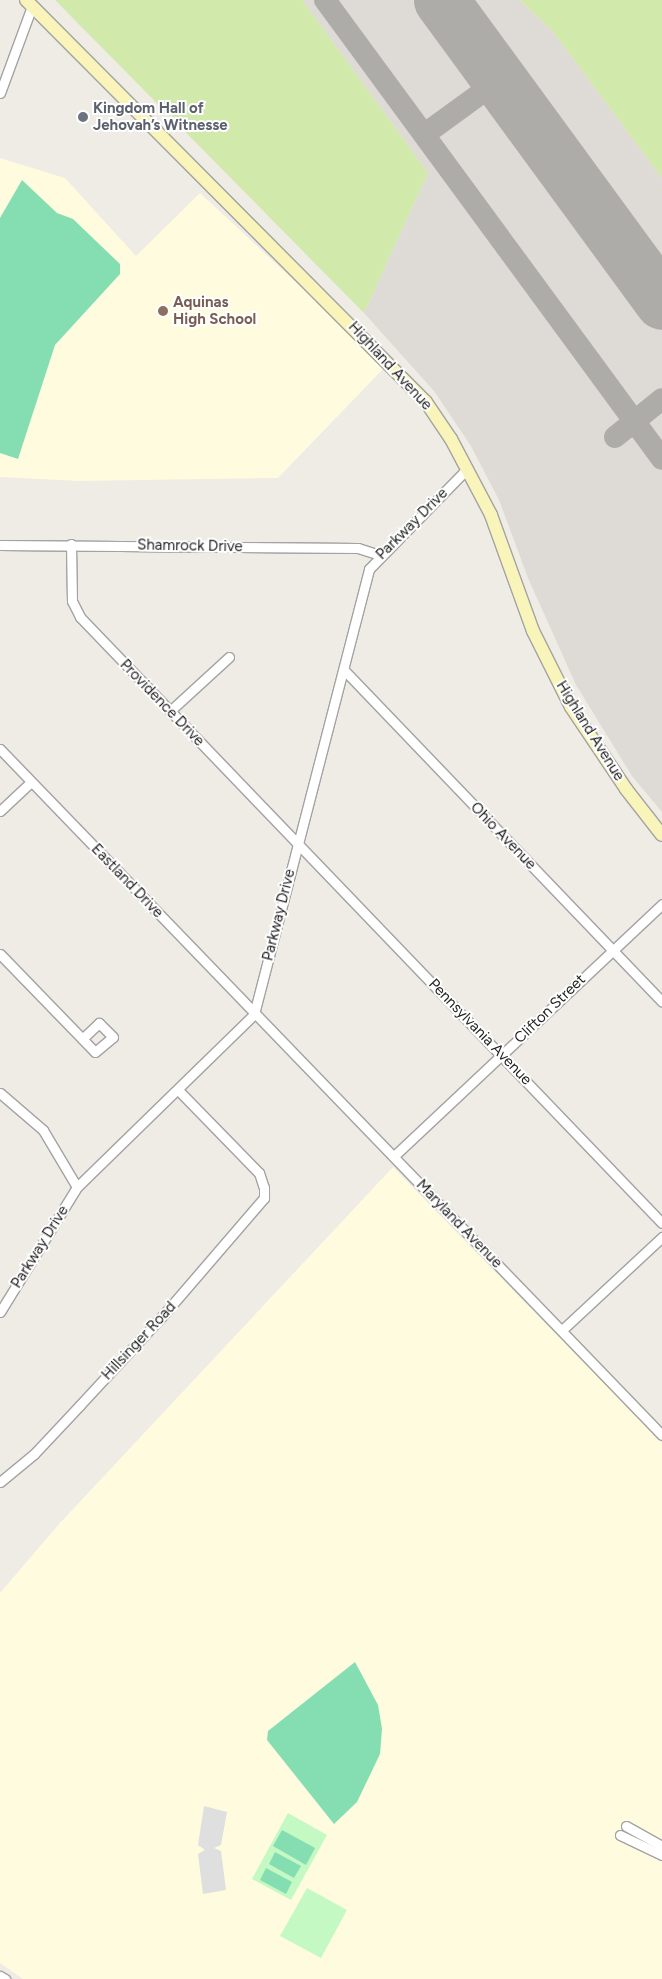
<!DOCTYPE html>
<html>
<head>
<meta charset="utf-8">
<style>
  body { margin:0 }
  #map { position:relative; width:662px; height:1979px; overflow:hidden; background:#efebe5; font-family:Figtree,sans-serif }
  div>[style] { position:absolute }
  .education>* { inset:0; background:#fffbdf }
  .airport>* { inset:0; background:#dedbd6 }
  .grass>* { inset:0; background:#d1e9ab }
  .park>* { inset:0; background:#c4f9c3 }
  .pitch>* { inset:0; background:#84deb1 }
  .parking>* { inset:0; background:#dfdfdf }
  .taxiway>* { height:22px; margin:-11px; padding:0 11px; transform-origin:11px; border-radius:11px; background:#aeaca9 }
  .runway>* { height:55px; margin:-27.5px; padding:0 27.5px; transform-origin:27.5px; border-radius:27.5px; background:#aeaca9 }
  .roads { filter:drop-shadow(1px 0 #a3a3a3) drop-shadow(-1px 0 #a3a3a3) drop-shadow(0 1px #a3a3a3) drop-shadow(0 -1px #a3a3a3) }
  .street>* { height:9px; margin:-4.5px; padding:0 4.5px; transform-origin:4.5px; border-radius:4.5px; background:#fff }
  .secondary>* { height:12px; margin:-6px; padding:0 6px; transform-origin:6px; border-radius:6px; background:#f9f5ba }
  .dots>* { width:14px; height:14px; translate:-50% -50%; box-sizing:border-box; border:2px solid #fff; border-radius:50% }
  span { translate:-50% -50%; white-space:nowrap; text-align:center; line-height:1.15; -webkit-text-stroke:4px #fff; paint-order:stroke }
  .worship-label { font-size:15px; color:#5b616d; font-weight:700 }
  .left { translate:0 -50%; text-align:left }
  .education-label { font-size:15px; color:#785e54; font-weight:700 }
  .street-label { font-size:15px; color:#1f1f1f }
</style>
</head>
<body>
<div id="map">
  <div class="education">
    <i style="clip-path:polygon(0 158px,65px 178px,136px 256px,200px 193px,386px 366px,278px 478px,80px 481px,0 477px)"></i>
    <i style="clip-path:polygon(393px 1167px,662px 1443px,662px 1979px,23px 1979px,0 1963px,0 1593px,59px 1524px)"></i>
  </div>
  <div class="airport">
    <i style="clip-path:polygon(302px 0,520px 0,554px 33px,662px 178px,662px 812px,632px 776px,576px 685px,528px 578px,499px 500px,471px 446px,434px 391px,364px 313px,428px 173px)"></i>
  </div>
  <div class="grass">
    <i style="clip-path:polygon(55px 0,302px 0,428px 173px,364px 313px)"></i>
    <i style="clip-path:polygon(520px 0,662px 0,662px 178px,554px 33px)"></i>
  </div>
  <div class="park">
    <i style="clip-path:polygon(288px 1813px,327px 1835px,291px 1900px,252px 1879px)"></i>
    <i style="clip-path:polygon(307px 1888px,347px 1910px,321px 1958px,280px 1936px)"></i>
  </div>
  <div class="pitch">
    <i style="clip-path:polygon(22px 180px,57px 213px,73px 219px,120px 264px,120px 274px,55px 345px,18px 459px,0 453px,0 218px)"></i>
    <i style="clip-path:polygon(355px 1662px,378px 1705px,382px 1729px,380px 1754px,357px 1802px,334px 1824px,267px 1740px,268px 1731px)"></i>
    <i style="clip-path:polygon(282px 1830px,315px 1848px,306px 1865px,273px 1846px)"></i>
    <i style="clip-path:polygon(275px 1852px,301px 1866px,294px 1878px,269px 1864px)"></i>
    <i style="clip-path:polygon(266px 1868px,292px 1882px,286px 1894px,260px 1880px)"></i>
  </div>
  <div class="parking">
    <i style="clip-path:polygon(204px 1806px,227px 1812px,221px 1845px,214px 1848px,221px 1851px,226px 1890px,203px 1894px,198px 1854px,205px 1850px,198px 1845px)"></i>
  </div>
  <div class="taxiway">
    <i style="left:325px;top:0;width:569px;rotate:53.71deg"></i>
    <i style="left:425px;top:134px;width:92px;rotate:-36.1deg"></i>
    <i style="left:615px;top:437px;width:60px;rotate:-39deg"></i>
  </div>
  <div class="runway">
    <i style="left:441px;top:0;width:374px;rotate:53.8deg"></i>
  </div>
  <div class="roads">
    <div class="street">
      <i style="left:0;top:93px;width:93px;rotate:-69.8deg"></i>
      <i style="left:71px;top:544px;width:57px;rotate:89deg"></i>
      <i style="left:72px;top:601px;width:18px;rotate:63deg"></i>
      <i style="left:80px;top:617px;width:840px;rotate:46.16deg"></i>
      <i style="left:0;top:545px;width:358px;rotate:0.5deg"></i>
      <i style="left:358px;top:548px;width:22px;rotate:18deg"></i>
      <i style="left:345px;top:671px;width:458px;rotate:46.2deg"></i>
      <i style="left:170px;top:711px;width:80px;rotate:-42.5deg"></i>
      <i style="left:0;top:749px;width:953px;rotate:46.02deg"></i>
      <i style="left:0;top:811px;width:42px;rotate:-43.1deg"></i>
      <i style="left:0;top:954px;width:136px;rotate:45.9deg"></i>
      <i style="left:95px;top:1052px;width:23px;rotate:-40deg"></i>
      <i style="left:113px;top:1037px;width:20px;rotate:-135deg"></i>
      <i style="left:99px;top:1023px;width:23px;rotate:137deg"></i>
      <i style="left:0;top:1093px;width:57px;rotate:40.7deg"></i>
      <i style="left:43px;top:1130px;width:66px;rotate:59.2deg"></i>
      <i style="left:394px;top:1156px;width:368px;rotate:-43.2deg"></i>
      <i style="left:0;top:1312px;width:147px;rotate:-58.4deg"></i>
      <i style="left:77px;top:1187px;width:248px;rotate:-44.3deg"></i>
      <i style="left:254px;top:1014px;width:460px;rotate:-75.5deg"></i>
      <i style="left:369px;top:569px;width:139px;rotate:-45.6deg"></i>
      <i style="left:562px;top:1330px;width:137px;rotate:-42.9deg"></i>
      <i style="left:0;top:1482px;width:44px;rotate:-39.5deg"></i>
      <i style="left:34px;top:1454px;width:67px;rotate:-46.8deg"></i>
      <i style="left:80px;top:1405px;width:125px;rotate:-47.3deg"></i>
      <i style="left:165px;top:1313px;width:152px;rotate:-49.3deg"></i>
      <i style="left:264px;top:1198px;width:10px;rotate:-90deg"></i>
      <i style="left:264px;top:1188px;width:16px;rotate:-108deg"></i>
      <i style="left:259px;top:1173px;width:116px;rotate:-134.3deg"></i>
      <i style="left:626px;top:1826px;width:41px;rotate:29.1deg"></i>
      <i style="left:620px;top:1835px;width:47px;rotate:25.5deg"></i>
      <i style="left:0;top:1976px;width:6px;rotate:31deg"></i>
    </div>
    <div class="secondary">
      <i style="left:26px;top:0;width:567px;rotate:45.14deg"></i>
      <i style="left:426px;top:402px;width:45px;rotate:56deg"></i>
      <i style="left:451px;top:439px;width:86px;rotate:62.2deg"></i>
      <i style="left:491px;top:515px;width:123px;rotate:70.1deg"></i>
      <i style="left:533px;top:631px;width:85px;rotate:63.4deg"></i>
      <i style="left:571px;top:707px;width:99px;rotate:56.1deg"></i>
      <i style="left:626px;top:789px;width:58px;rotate:52deg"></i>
    </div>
  </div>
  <div class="dots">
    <i style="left:83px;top:117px;background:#6b7280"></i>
    <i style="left:163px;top:311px;background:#8d6e63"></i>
  </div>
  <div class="worship-label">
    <span class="left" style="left:93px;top:117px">Kingdom Hall of<br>Jehovah’s Witnesse</span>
  </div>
  <div class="education-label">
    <span class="left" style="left:173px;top:311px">Aquinas<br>High School</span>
  </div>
  <div class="street-label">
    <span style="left:390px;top:366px;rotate:47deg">Highland Avenue</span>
    <span style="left:412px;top:524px;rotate:-45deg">Parkway Drive</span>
    <span style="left:190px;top:546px;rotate:1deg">Shamrock Drive</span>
    <span style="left:162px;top:703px;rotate:46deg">Providence Drive</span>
    <span style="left:590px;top:731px;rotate:58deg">Highland Avenue</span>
    <span style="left:503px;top:836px;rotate:46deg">Ohio Avenue</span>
    <span style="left:127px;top:881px;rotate:46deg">Eastland Drive</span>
    <span style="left:279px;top:915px;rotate:-76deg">Parkway Drive</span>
    <span style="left:550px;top:1009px;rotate:-44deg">Clifton Street</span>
    <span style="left:480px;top:1032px;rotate:46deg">Pennsylvania Avenue</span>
    <span style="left:459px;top:1224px;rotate:46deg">Maryland Avenue</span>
    <span style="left:40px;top:1247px;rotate:-58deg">Parkway Drive</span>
    <span style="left:139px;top:1341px;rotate:-47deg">Hillsinger Road</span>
  </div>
</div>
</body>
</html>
